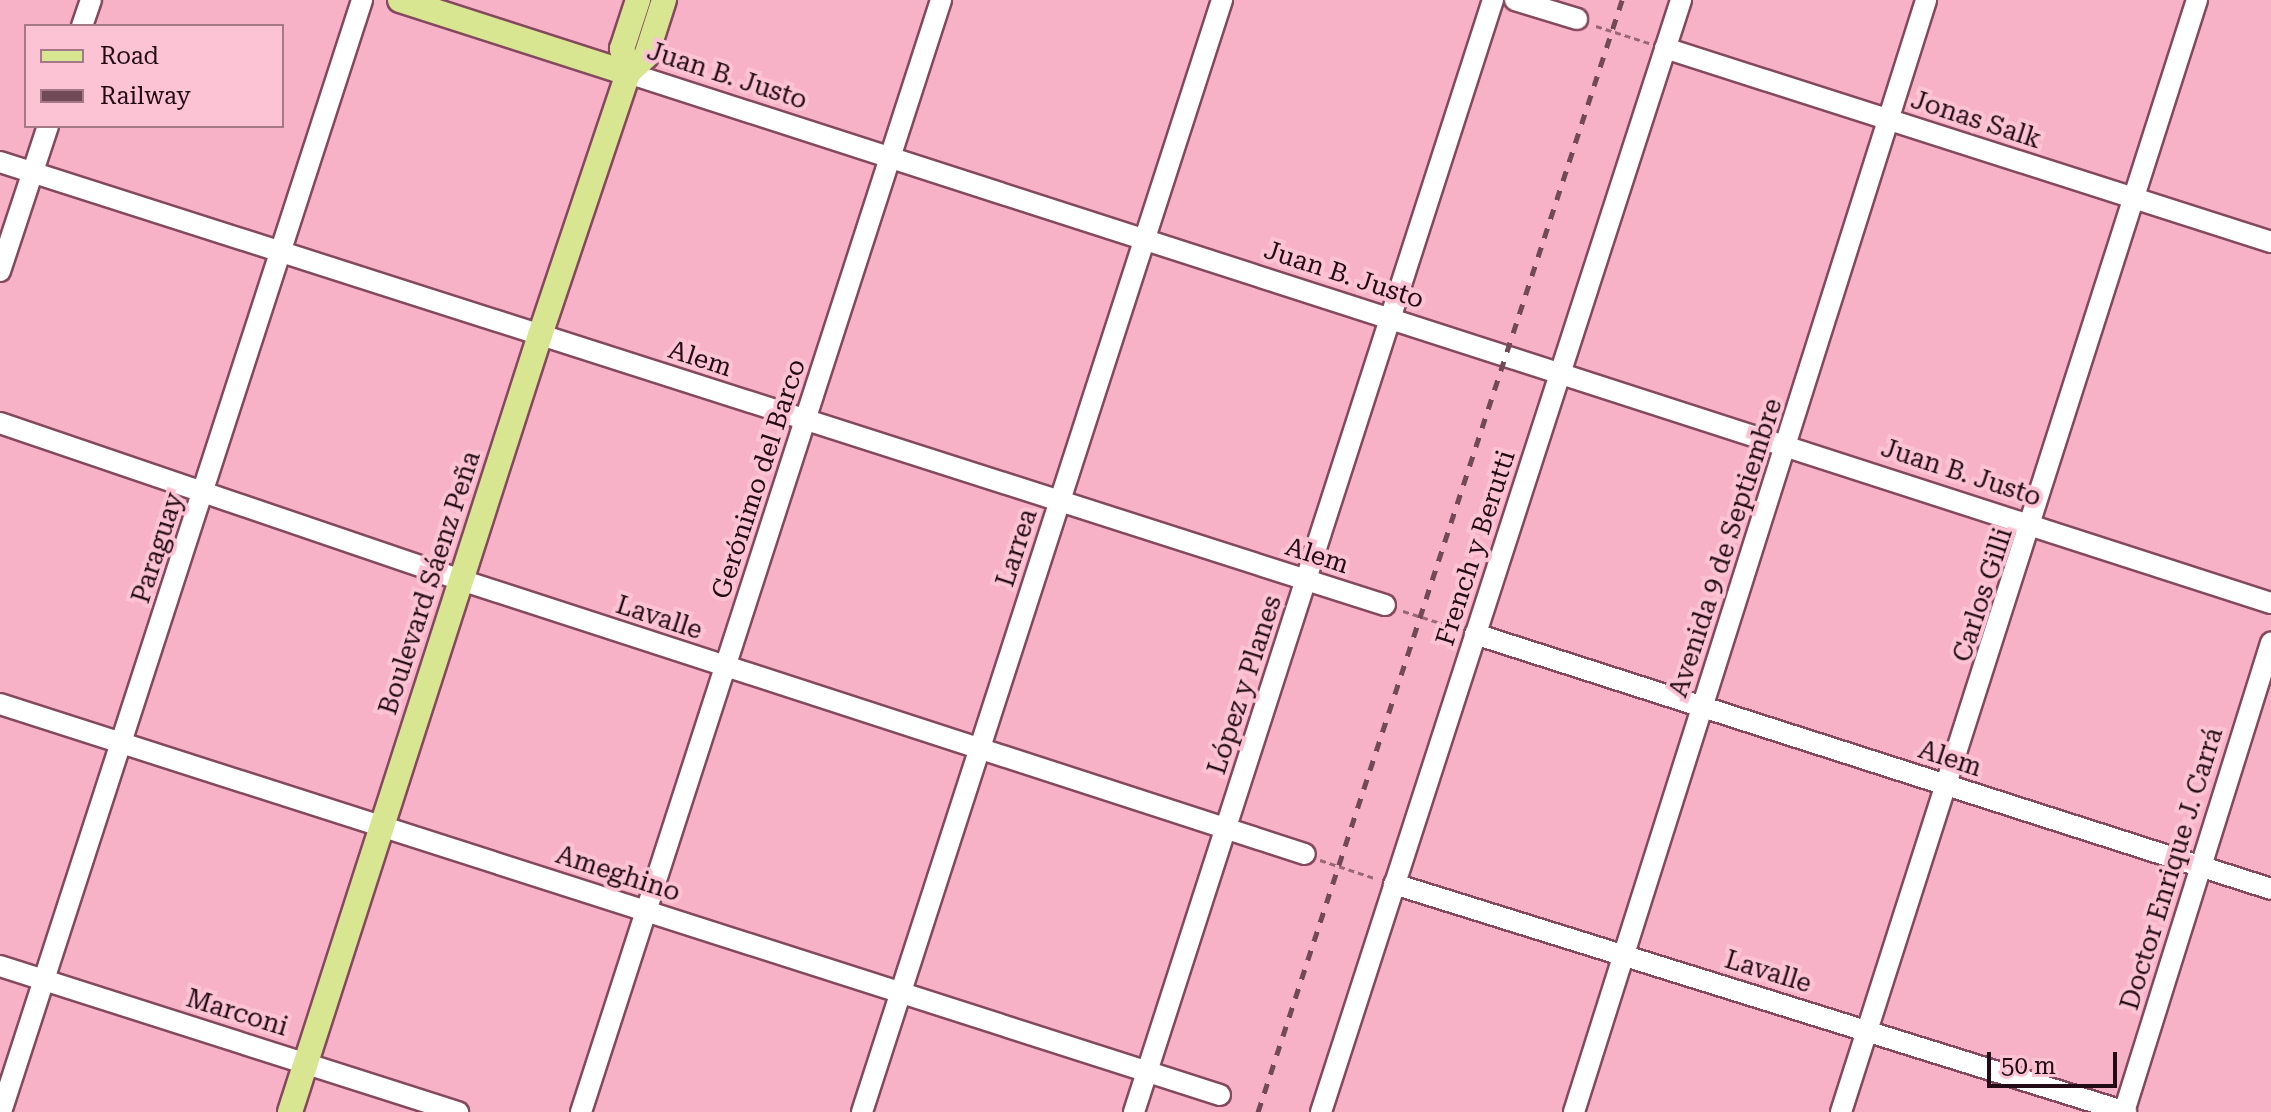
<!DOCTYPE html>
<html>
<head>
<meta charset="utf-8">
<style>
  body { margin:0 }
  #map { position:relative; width:2271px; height:1112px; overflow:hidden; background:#f7b2c8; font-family:"Roboto Serif",serif }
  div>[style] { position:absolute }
  .path>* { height:3px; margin-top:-1.5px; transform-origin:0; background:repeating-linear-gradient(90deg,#996878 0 6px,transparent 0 10px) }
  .roads { filter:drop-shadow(2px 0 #84495e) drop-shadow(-2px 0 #84495e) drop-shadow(0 2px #84495e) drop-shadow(0 -2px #84495e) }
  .minor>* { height:20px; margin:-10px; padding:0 10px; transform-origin:10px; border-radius:10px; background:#fff }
  .major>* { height:24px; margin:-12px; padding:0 12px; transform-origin:12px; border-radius:12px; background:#d8e591 }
  .rail>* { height:5px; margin-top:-2.5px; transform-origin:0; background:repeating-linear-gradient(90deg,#724957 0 10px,transparent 0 20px) }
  span { translate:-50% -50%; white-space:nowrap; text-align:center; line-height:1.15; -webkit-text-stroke:8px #fcc3d5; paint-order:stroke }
  .street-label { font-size:26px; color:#220b14 }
  .legend { position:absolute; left:24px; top:24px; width:260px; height:104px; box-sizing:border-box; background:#fcc3d5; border:2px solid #a57988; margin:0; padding:10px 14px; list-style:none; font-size:24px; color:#220b14 }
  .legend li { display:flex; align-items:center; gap:16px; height:40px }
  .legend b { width:40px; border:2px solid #a57988 }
  .scale { position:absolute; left:1987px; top:1052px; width:130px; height:36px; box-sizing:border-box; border:4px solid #220b14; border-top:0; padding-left:10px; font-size:24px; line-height:28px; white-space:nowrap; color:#220b14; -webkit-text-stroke:6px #fcc3d5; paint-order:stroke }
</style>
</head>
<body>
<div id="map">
  <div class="path">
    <i style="left:1596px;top:26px;width:56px;rotate:17.8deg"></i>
    <i style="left:1403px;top:611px;width:56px;rotate:17.8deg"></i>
    <i style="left:1320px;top:860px;width:60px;rotate:18.4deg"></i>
  </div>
  <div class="roads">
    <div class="minor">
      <i style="left:1515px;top:0;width:65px;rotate:17deg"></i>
      <i style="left:82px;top:26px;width:28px;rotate:-71deg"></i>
      <i style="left:1665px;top:48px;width:636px;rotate:17.75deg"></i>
      <i style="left:628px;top:73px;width:1726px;rotate:17.88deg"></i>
      <i style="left:0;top:162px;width:1454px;rotate:17.74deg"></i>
      <i style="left:0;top:271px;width:153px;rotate:-71.7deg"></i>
      <i style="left:0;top:423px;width:487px;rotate:18.8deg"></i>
      <i style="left:461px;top:580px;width:887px;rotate:17.99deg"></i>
      <i style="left:1475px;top:634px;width:836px;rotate:17.76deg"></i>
      <i style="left:0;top:704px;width:1281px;rotate:17.77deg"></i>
      <i style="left:1394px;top:884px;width:767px;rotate:17.3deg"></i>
      <i style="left:0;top:966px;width:481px;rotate:17.7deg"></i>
      <i style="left:1px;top:1112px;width:1169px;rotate:-72.01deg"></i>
      <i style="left:581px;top:1112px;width:1169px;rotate:-72.06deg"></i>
      <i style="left:862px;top:1112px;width:1169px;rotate:-72.06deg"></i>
      <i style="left:1134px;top:1112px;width:1169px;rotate:-72.11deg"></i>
      <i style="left:1321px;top:1112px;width:1169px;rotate:-72.06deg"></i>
      <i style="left:1574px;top:1112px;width:1166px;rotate:-72.43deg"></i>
      <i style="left:1841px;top:1112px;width:1168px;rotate:-72.25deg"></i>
      <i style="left:2124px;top:1112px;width:492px;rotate:-72.6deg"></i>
    </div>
    <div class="major">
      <i style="left:400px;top:0;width:239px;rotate:17.8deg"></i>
      <i style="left:628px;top:73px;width:25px;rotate:-104deg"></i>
      <i style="left:622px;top:49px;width:52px;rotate:-71.9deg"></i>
      <i style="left:290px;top:1112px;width:816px;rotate:-72.16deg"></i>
      <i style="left:540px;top:335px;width:276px;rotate:-71.4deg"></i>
      <i style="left:628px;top:73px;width:25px;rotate:-43deg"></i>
      <i style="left:646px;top:56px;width:59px;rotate:-72.2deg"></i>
    </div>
  </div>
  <div class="rail">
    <i style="left:1258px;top:1112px;width:1170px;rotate:-71.87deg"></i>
  </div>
  <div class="street-label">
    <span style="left:727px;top:76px;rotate:18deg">Juan B. Justo</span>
    <span style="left:1976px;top:120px;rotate:18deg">Jonas Salk</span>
    <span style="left:1344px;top:275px;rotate:18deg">Juan B. Justo</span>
    <span style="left:700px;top:359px;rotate:18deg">Alem</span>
    <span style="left:1961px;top:473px;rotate:18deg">Juan B. Justo</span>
    <span style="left:759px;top:479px;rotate:-72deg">Gerónimo del Barco</span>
    <span style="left:158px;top:548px;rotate:-72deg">Paraguay</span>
    <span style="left:1017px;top:548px;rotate:-72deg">Larrea</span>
    <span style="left:1476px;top:548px;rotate:-72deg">French y Berutti</span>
    <span style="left:1726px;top:548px;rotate:-72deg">Avenida 9 de Septiembre</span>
    <span style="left:1317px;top:556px;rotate:18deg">Alem</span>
    <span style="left:430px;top:583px;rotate:-72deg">Boulevard Sáenz Peña</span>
    <span style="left:1983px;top:595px;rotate:-72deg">Carlos Gilli</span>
    <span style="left:659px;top:618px;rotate:18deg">Lavalle</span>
    <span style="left:1245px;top:685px;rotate:-72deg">López y Planes</span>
    <span style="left:1950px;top:759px;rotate:18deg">Alem</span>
    <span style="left:2172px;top:869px;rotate:-73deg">Doctor Enrique J. Carrá</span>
    <span style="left:618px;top:874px;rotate:18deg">Ameghino</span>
    <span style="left:1768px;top:972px;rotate:17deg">Lavalle</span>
    <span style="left:237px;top:1013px;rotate:17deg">Marconi</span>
  </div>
  <ul class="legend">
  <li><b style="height:10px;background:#d8e591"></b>Road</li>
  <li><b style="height:10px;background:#724957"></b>Railway</li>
  </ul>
  <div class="scale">50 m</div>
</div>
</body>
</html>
